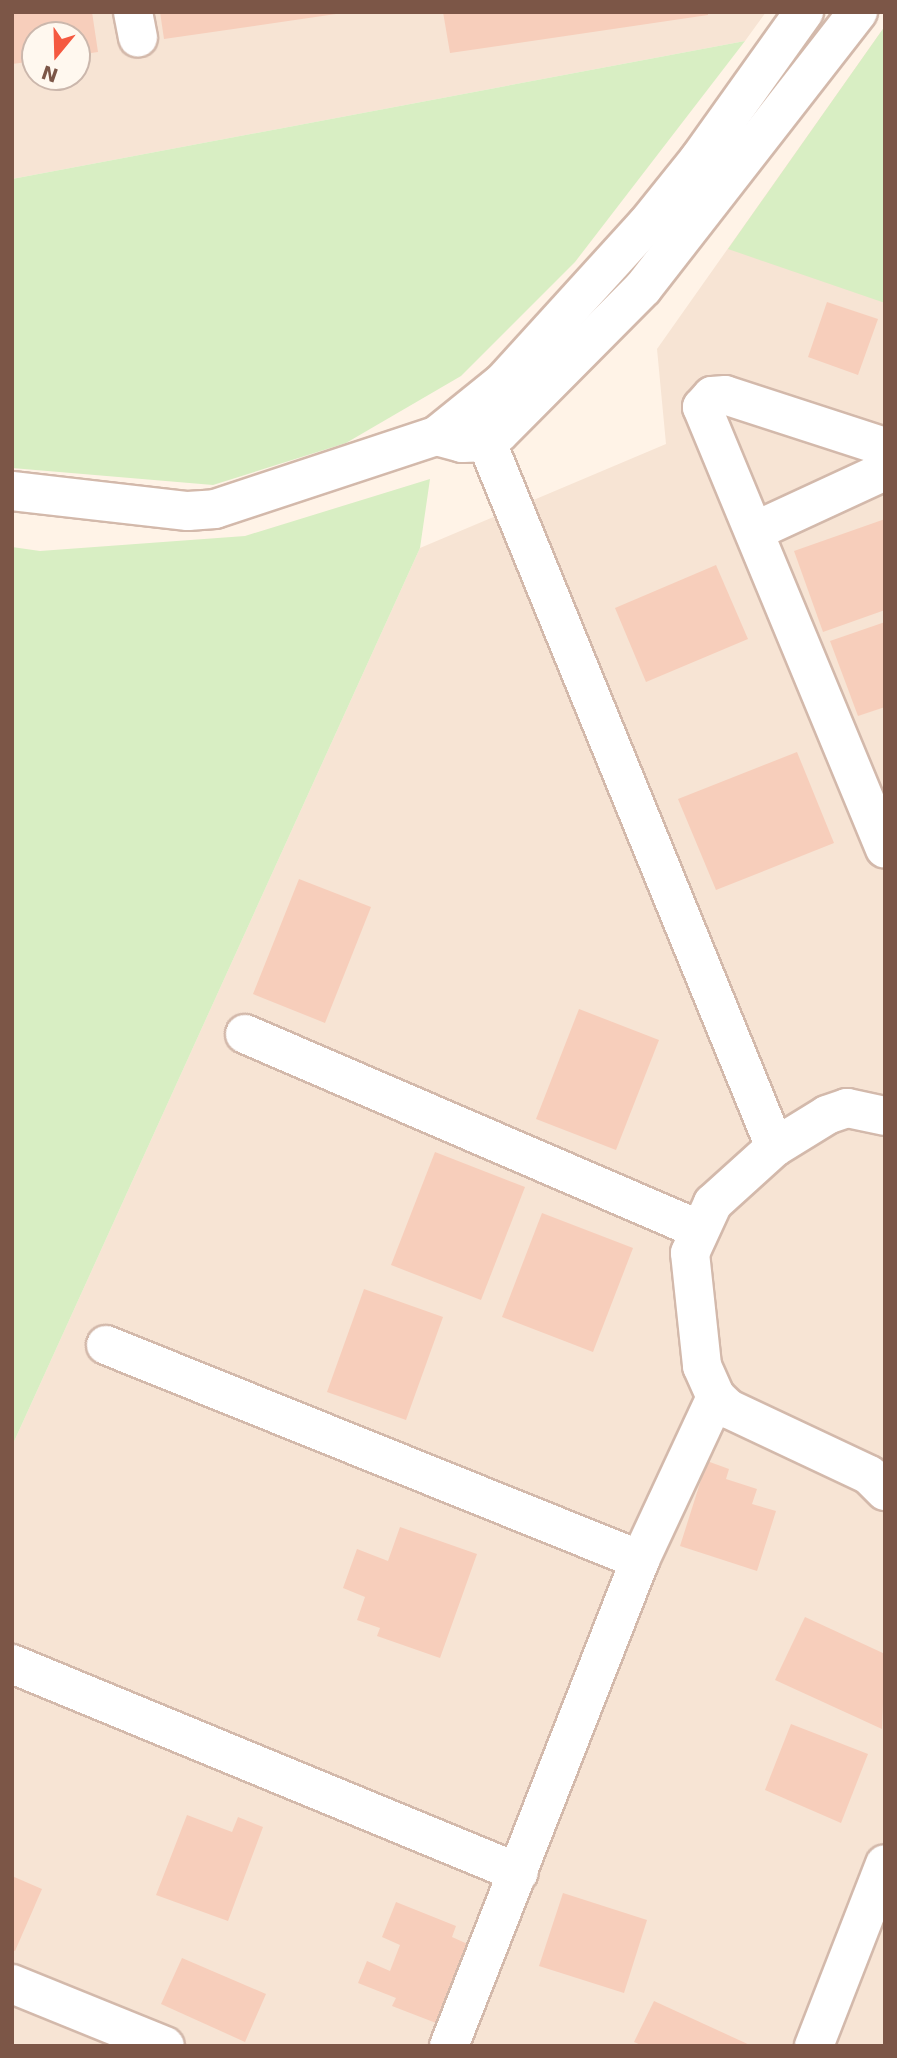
<!DOCTYPE html>
<html>
<head>
<meta charset="utf-8">
<style>
  body { margin:0 }
  #map { position:relative; width:897px; height:2058px; overflow:hidden; background:#fff3e7; font-family:"DejaVu Sans",sans-serif }
  div>[style] { position:absolute }
  .residential>* { inset:0; background:#f7e4d4 }
  .green>* { inset:0; background:#d8eec3 }
  .building>* { inset:0; background:#f7cebb }
  .roads { filter:drop-shadow(2px 0 #d3b9ab) drop-shadow(-2px 0 #d3b9ab) drop-shadow(0 2px #d3b9ab) drop-shadow(0 -2px #d3b9ab) }
  .minor>* { height:38px; margin:-19px; padding:0 19px; transform-origin:19px; border-radius:19px; background:#fff }
  .tertiary>* { height:38px; margin:-19px; padding:0 19px; transform-origin:19px; border-radius:19px; background:#fff }
  span { translate:-50% -50%; white-space:nowrap; text-align:center; line-height:1.15; -webkit-text-stroke:5px #fff8ef; paint-order:stroke }
  .frame { position:absolute; inset:0; border:14px solid #7c5647; pointer-events:none }
  .north { position:absolute; left:21px; top:21px; width:70px; height:70px; box-sizing:border-box; background:#fff8ef; border:2px solid #cbb7ac; border-radius:50%; rotate:199deg; font-size:19px; font-weight:700; line-height:28px; text-align:center; color:#7c5647 }
  .north::after { content:''; display:block; margin:auto; width:24px; height:32px; background:#f55940; clip-path:polygon(50% 0,100% 100%,50% 72%,0 100%) }
</style>
</head>
<body>
<div id="map">
  <div class="residential">
    <i style="clip-path:polygon(evenodd,12px 12px,766px 12px,745px 41px,12px 179px,12px 12px,35px 35px,77px 35px,77px 77px,35px 77px,35px 35px)"></i>
    <i style="clip-path:polygon(885px 26px,885px 2046px,12px 2046px,12px 1446px,420px 548px,666px 444px,657px 349px)"></i>
  </div>
  <div class="green">
    <i style="clip-path:polygon(885px 26px,885px 303px,728px 249px)"></i>
    <i style="clip-path:polygon(745px 41px,575px 262px,461px 376px,346px 443px,213px 485px,12px 468px,12px 179px)"></i>
    <i style="clip-path:polygon(430px 479px,420px 548px,12px 1446px,12px 547px,40px 551px,245px 536px)"></i>
  </div>
  <div class="building">
    <i style="clip-path:polygon(12px 12px,92px 12px,98px 52px,77px 55px,77px 35px,35px 35px,35px 61px,12px 64px)"></i>
    <i style="clip-path:polygon(160px 12px,336px 12px,336px 14px,164px 39px)"></i>
    <i style="clip-path:polygon(443px 12px,708px 12px,708px 15px,450px 53px)"></i>
    <i style="clip-path:polygon(827px 302px,878px 319px,858px 375px,808px 357px)"></i>
    <i style="clip-path:polygon(885px 519px,885px 610px,823px 632px,794px 551px)"></i>
    <i style="clip-path:polygon(716px 565px,748px 639px,646px 682px,615px 608px)"></i>
    <i style="clip-path:polygon(885px 622px,885px 707px,858px 716px,830px 641px)"></i>
    <i style="clip-path:polygon(797px 752px,834px 843px,716px 890px,678px 799px)"></i>
    <i style="clip-path:polygon(299px 879px,371px 907px,325px 1023px,253px 994px)"></i>
    <i style="clip-path:polygon(579px 1009px,659px 1040px,616px 1150px,536px 1119px)"></i>
    <i style="clip-path:polygon(435px 1152px,525px 1187px,481px 1300px,391px 1265px)"></i>
    <i style="clip-path:polygon(542px 1213px,633px 1248px,593px 1352px,502px 1317px)"></i>
    <i style="clip-path:polygon(364px 1289px,443px 1317px,406px 1420px,327px 1392px)"></i>
    <i style="clip-path:polygon(707px 1461px,729px 1469px,726px 1479px,757px 1489px,752px 1504px,776px 1511px,757px 1571px,680px 1546px)"></i>
    <i style="clip-path:polygon(400px 1527px,477px 1554px,440px 1658px,377px 1636px,380px 1628px,357px 1620px,365px 1597px,343px 1588px,357px 1549px,388px 1561px)"></i>
    <i style="clip-path:polygon(805px 1617px,885px 1654px,882px 1729px,775px 1680px)"></i>
    <i style="clip-path:polygon(791px 1724px,868px 1754px,841px 1823px,765px 1790px)"></i>
    <i style="clip-path:polygon(187px 1815px,232px 1832px,238px 1817px,263px 1827px,228px 1921px,156px 1895px)"></i>
    <i style="clip-path:polygon(12px 1876px,42px 1889px,15px 1951px,12px 1950px)"></i>
    <i style="clip-path:polygon(563px 1893px,647px 1920px,624px 1993px,539px 1966px)"></i>
    <i style="clip-path:polygon(396px 1902px,456px 1926px,452px 1937px,472px 1946px,436px 2023px,392px 2006px,396px 1998px,358px 1983px,367px 1961px,390px 1971px,400px 1945px,382px 1937px)"></i>
    <i style="clip-path:polygon(182px 1958px,266px 1994px,245px 2042px,161px 2004px)"></i>
    <i style="clip-path:polygon(654px 2001px,752px 2046px,643px 2046px,634px 2042px)"></i>
  </div>
  <div class="roads">
    <div class="minor">
      <i style="left:133px;top:12px;width:26px;rotate:79deg"></i>
      <i style="left:474px;top:411px;width:795px;rotate:67.76deg"></i>
      <i style="left:885px;top:447px;width:168px;rotate:-162deg"></i>
      <i style="left:725px;top:395px;width:13px;rotate:176deg"></i>
      <i style="left:712px;top:396px;width:15px;rotate:132deg"></i>
      <i style="left:702px;top:407px;width:478px;rotate:67.5deg"></i>
      <i style="left:755px;top:531px;width:143px;rotate:-24.8deg"></i>
      <i style="left:245px;top:1034px;width:493px;rotate:23.3deg"></i>
      <i style="left:885px;top:1116px;width:39px;rotate:-168deg"></i>
      <i style="left:847px;top:1108px;width:21px;rotate:161deg"></i>
      <i style="left:827px;top:1115px;width:61px;rotate:148.4deg"></i>
      <i style="left:775px;top:1147px;width:84px;rotate:137.9deg"></i>
      <i style="left:713px;top:1203px;width:55px;rotate:114.7deg"></i>
      <i style="left:690px;top:1253px;width:114px;rotate:83.9deg"></i>
      <i style="left:702px;top:1366px;width:34px;rotate:66deg"></i>
      <i style="left:716px;top:1397px;width:18px;rotate:43deg"></i>
      <i style="left:729px;top:1409px;width:155px;rotate:25.2deg"></i>
      <i style="left:869px;top:1475px;width:23px;rotate:45deg"></i>
      <i style="left:106px;top:1345px;width:576px;rotate:21.93deg"></i>
      <i style="left:12px;top:1664px;width:548px;rotate:22.4deg"></i>
      <i style="left:12px;top:1984px;width:165px;rotate:22.1deg"></i>
      <i style="left:449px;top:2046px;width:522px;rotate:-68.54deg"></i>
      <i style="left:640px;top:1560px;width:180px;rotate:-65deg"></i>
      <i style="left:814px;top:2046px;width:195px;rotate:-68.7deg"></i>
    </div>
    <div class="tertiary">
      <i style="left:436px;top:436px;width:27px;rotate:15deg"></i>
      <i style="left:462px;top:443px;width:23px;rotate:-2deg"></i>
      <i style="left:485px;top:442px;width:17px;rotate:-33deg"></i>
      <i style="left:499px;top:433px;width:204px;rotate:-45.2deg"></i>
      <i style="left:643px;top:288px;width:350px;rotate:-52.1deg"></i>
      <i style="left:12px;top:491px;width:177px;rotate:6.5deg"></i>
      <i style="left:188px;top:511px;width:27px;rotate:-4deg"></i>
      <i style="left:215px;top:509px;width:233px;rotate:-18.3deg"></i>
      <i style="left:436px;top:436px;width:86px;rotate:-38.9deg"></i>
      <i style="left:503px;top:382px;width:212px;rotate:-47.7deg"></i>
      <i style="left:646px;top:225px;width:85px;rotate:-51.2deg"></i>
      <i style="left:699px;top:159px;width:181px;rotate:-54.5deg"></i>
    </div>
  </div>
  <div class="frame"></div>
  <div class="north">N</div>
</div>
</body>
</html>
